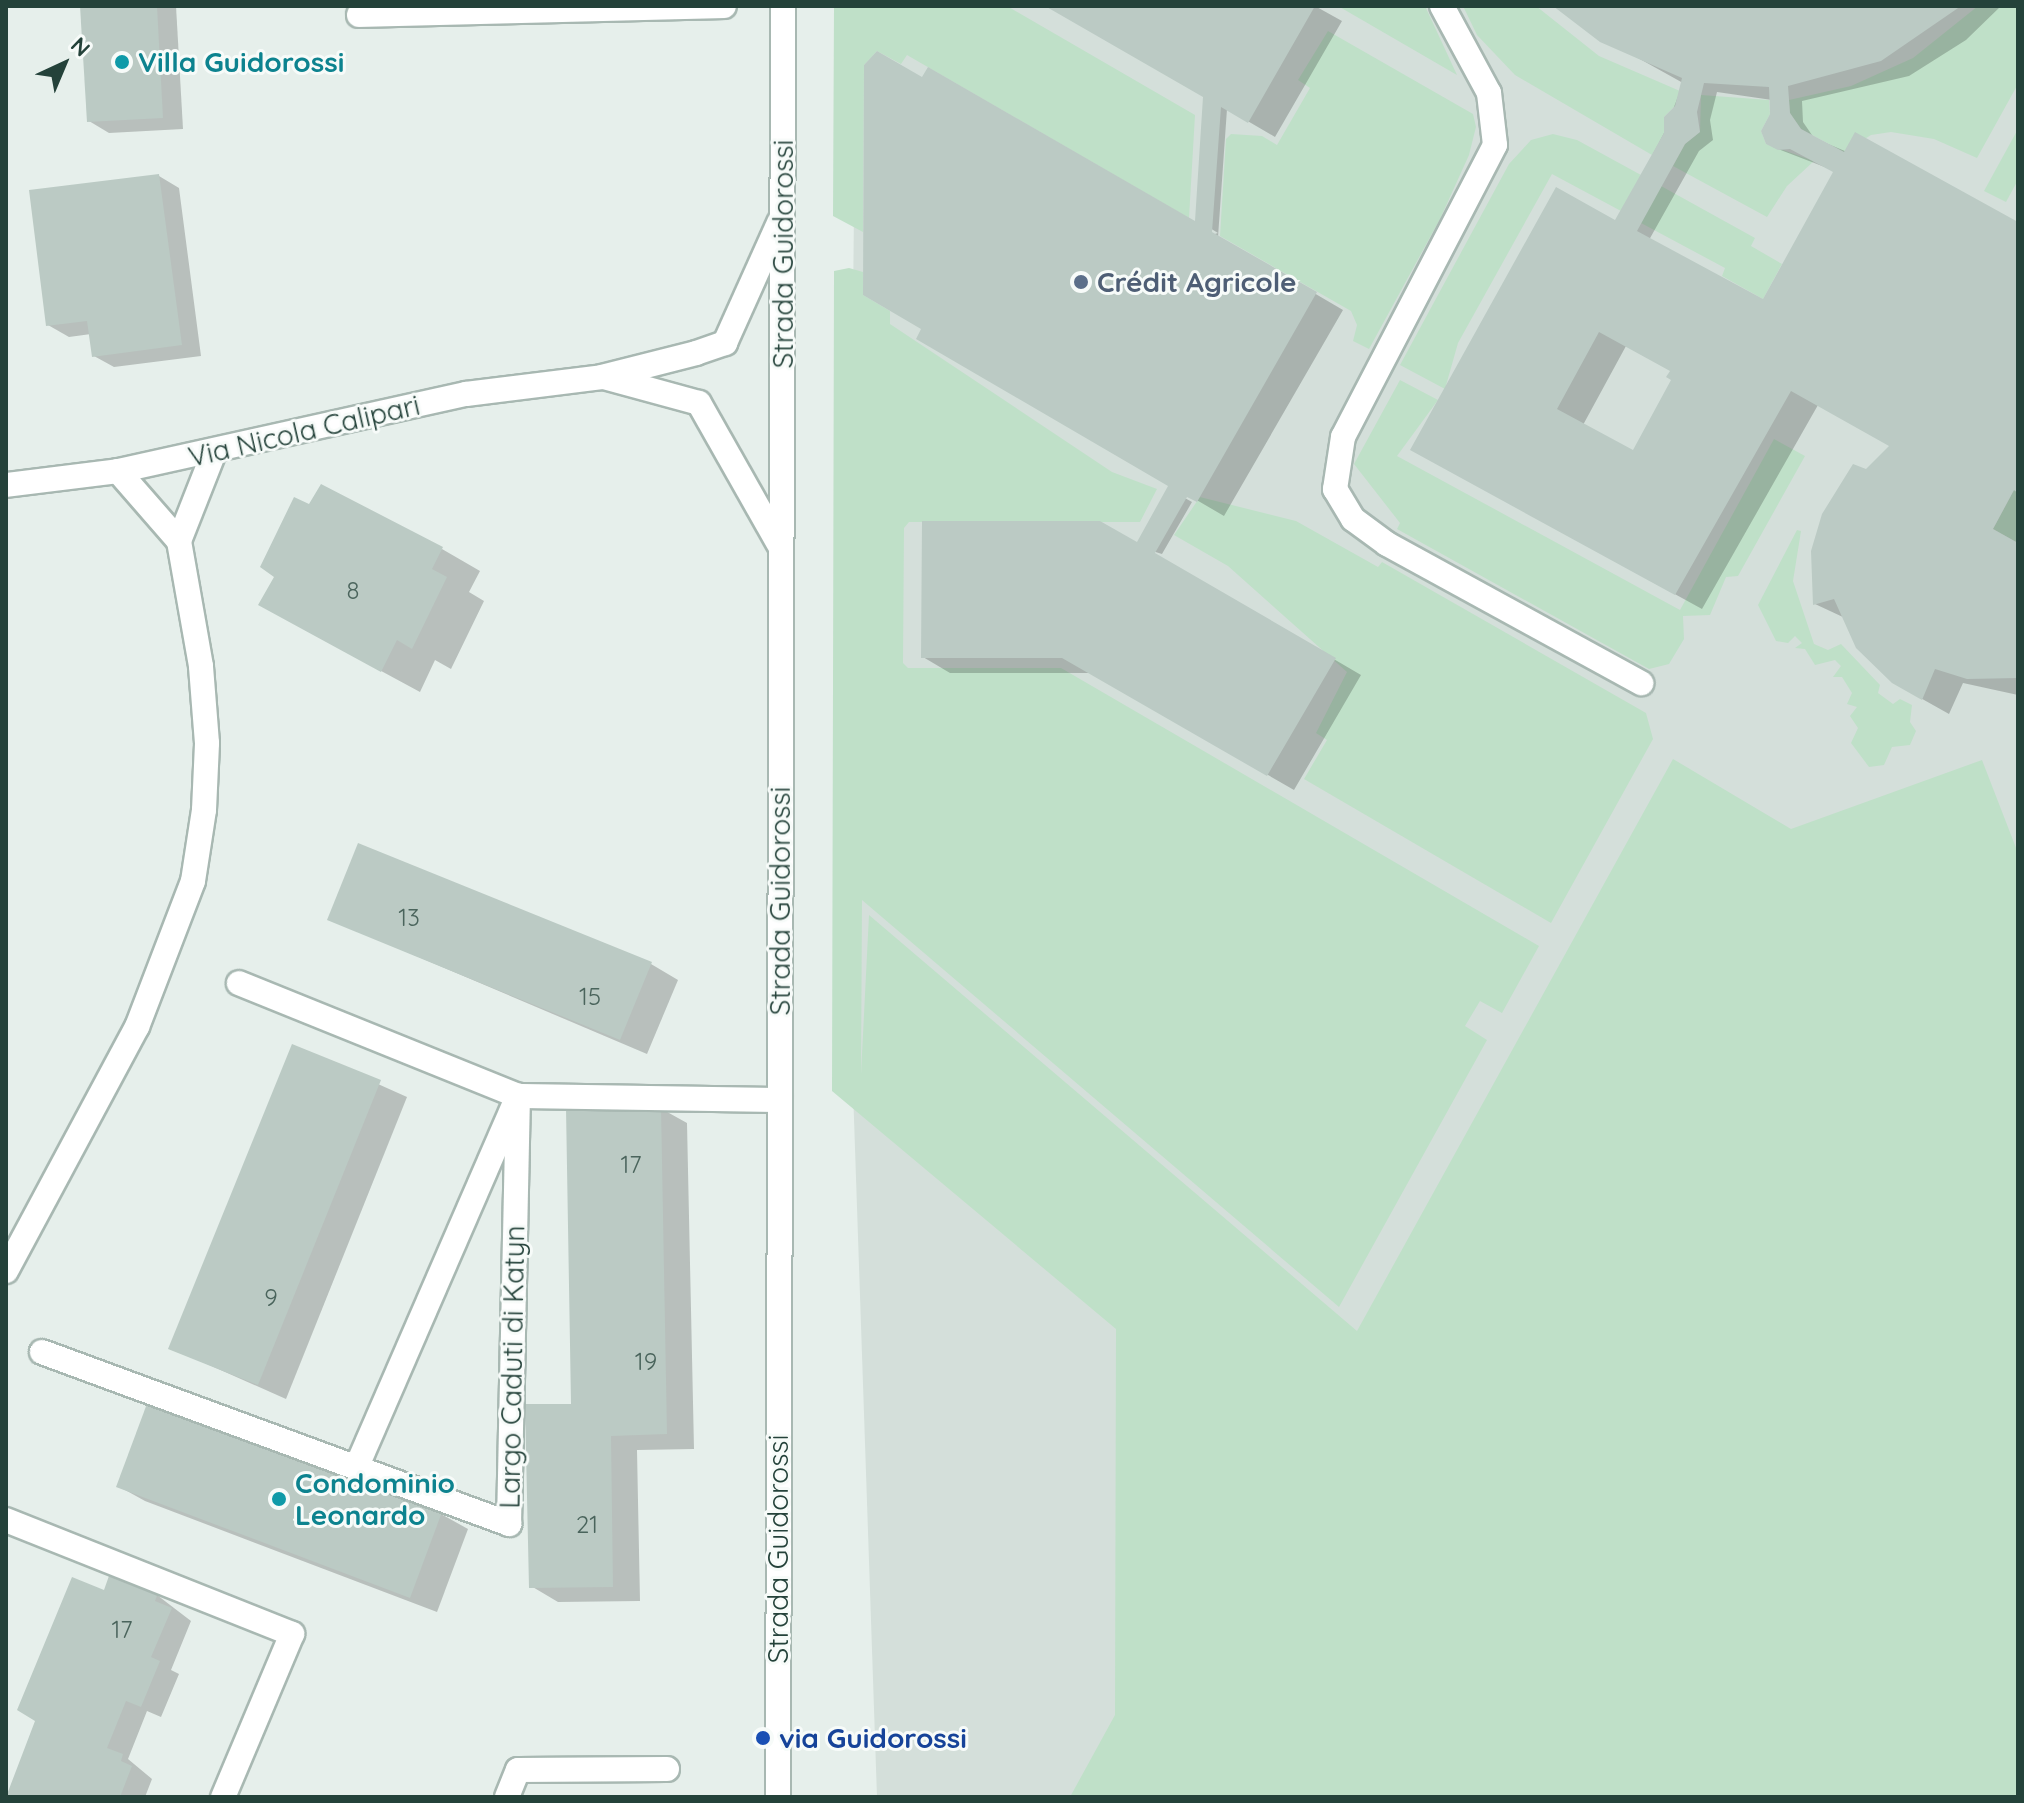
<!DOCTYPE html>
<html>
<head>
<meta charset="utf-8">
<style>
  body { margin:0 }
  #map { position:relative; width:2024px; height:1803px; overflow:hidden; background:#e6efeb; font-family:Quicksand,sans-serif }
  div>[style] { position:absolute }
  .built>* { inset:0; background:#d4dfda }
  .green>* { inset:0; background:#bfe0c8 }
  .shadow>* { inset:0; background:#0003 }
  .building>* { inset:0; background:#bbcac4 }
  .roads { filter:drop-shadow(2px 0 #a8b8b2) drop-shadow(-2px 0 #a8b8b2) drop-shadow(0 2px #a8b8b2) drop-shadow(0 -2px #a8b8b2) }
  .minor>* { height:24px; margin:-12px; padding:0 12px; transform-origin:12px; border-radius:12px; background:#fff }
  .dots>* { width:22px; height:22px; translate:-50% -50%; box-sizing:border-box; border:4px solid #f7fbf9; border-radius:50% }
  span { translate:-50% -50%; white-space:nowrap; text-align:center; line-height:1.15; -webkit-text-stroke:6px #f7fbf9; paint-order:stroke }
  .number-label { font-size:24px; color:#4a645c }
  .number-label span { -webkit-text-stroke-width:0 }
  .culture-label { font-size:28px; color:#0d838f; font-weight:700 }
  .left { translate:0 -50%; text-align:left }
  .street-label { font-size:28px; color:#24423a }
  .service-label { font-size:28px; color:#4e5e75; font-weight:700 }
  .transit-label { font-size:28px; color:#164399; font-weight:700 }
  .frame { position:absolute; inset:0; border:8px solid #24423a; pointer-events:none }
  .north { position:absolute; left:24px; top:24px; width:80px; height:80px; -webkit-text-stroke:6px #f7fbf9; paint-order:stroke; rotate:44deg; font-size:22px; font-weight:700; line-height:32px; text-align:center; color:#24423a }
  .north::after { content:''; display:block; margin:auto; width:28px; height:36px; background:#24423a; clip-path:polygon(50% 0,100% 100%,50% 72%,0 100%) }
</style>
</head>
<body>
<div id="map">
  <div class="built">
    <i style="clip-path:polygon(856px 6px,2018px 6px,2018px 1797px,877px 1797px,847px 912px)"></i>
  </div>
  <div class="green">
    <i style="clip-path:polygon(834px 6px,1007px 6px,1195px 115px,1189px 218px,907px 55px,901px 64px,877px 51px,864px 65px,863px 232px,833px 216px)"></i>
    <i style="clip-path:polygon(1338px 6px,1425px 6px,1457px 75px)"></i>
    <i style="clip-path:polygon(1463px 6px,1536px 6px,1599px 56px,1680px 91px,1675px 106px,1664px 117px,1664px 133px,1652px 155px,1515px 75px,1477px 35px)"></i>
    <i style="clip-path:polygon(1978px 6px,2018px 6px,2018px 84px,1977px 158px,1934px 139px,1891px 132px,1871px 135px,1844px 152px,1801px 129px,1790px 113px,1789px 100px,1851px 86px,1913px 58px)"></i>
    <i style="clip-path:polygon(1328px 31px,1473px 114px,1476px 127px,1469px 155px,1440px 219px,1369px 349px,1353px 341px,1357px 325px,1351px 311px,1220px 236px,1226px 139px,1231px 134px,1262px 136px,1277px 145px,1310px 88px,1298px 80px)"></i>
    <i style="clip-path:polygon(1701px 95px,1769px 100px,1770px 114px,1761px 131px,1766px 144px,1814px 161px,1787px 186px,1767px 217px,1673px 166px,1685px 144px,1700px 132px)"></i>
    <i style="clip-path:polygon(2018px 129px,2018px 180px,2006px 202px,1984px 191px)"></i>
    <i style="clip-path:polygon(1553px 134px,1577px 140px,1641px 175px,1621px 211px,1552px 174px,1458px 343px,1445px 389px,1400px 365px,1509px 164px,1531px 140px)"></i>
    <i style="clip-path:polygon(1661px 186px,1755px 238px,1751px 246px,1782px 264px,1763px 299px,1722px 276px,1725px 268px,1641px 223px)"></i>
    <i style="clip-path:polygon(849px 268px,863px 272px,863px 295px,890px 311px,890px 324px,1112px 472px,1157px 489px,1140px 522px,909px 522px,904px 528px,903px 663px,908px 668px,1061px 668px,1539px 946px,1502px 1013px,1480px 1001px,1465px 1026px,1487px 1040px,1339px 1307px,862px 900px,861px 1074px,869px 915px,1357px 1331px,1673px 759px,1791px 829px,1982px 760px,2018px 853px,2018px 1797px,1070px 1797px,1115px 1715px,1116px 1329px,832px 1091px,834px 271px)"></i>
    <i style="clip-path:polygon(1400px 380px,1438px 400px,1397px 456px,1680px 610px,1774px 439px,1805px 456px,1738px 576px,1726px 577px,1710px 615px,1683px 616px,1684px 639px,1669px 664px,1649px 669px,1397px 529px,1400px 523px,1354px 464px)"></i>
    <i style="clip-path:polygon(2014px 490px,2018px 493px,2018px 543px,1993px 529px)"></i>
    <i style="clip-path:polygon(1200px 497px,1296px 521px,1378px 567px,1382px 562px,1646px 713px,1653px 739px,1551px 923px,1304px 779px,1327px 740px,1316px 733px,1347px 672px,1228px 566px,1174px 535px)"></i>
    <i style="clip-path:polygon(1797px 530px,1801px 531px,1793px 581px,1814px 644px,1828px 650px,1841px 644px,1880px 685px,1878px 693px,1893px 704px,1900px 699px,1912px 705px,1910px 722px,1916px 731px,1910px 745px,1892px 747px,1884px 765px,1869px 767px,1851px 743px,1858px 728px,1850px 716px,1857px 707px,1847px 704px,1852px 693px,1842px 677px,1833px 677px,1841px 666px,1835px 660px,1815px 665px,1805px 649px,1795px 648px,1802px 643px,1795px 636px,1788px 643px,1776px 641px,1758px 605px)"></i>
  </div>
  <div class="shadow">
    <i style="clip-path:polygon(82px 6px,176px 6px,183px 129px,109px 133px,89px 121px)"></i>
    <i style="clip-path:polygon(1049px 6px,1315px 6px,1342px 21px,1275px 137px,1227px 109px,1218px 237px,1343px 310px,1224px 516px,919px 338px,924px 329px,1218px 233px,1197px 220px,1217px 103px)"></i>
    <i style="clip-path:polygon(evenodd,1558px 6px,2001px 6px,1966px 40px,1909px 76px,1802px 101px,1803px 122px,1814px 138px,2018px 224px,2018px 695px,1963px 683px,1949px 714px,1908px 691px,1845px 618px,1815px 604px,1867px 472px,1892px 446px,1818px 405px,1702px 609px,1440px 465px,1617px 222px,1665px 131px,1683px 83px,1604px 39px,1558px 6px,1717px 92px,1772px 100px,1773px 147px,1835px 171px,1764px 301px,1649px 240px,1699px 151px,1713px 140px,1710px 120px,1717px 92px,1558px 6px,1626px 346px,1672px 371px,1673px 380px,1634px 453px,1583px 425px,1626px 346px)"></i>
    <i style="clip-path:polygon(159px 176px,179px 188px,201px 356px,114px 367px,94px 356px,91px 334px,69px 337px,48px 325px)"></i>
    <i style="clip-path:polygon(1169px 489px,1192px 502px,1162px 554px,1146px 549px,1361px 675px,1294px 790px,1091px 673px,950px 673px,923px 657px,1137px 545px)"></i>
    <i style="clip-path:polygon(442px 549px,480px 571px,469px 592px,484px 601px,451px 669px,435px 660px,420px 692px,298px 626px)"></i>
    <i style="clip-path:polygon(329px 919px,651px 964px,678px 980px,647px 1054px)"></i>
    <i style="clip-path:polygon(293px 1046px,407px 1097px,286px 1399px,171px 1348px)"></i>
    <i style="clip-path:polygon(660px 1108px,687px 1123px,694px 1449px,637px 1450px,640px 1601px,558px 1602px,531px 1586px,573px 1406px)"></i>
    <i style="clip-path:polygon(149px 1403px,441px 1514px,468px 1529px,437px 1612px,145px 1501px,118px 1486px)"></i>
    <i style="clip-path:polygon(105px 1592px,157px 1595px,191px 1621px,171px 1670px,179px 1674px,161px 1717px,147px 1711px,128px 1759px,152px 1779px,145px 1797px,8px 1797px)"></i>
  </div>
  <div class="building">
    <i style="clip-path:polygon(80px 6px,157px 6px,163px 118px,87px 122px)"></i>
    <i style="clip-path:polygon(1045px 6px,1315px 6px,1248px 123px,1221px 107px,1212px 232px,1317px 292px,1197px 502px,1187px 497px,1155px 553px,1336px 658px,1267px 776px,1062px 658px,921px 658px,922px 521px,1100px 521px,1137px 542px,1168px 486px,916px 339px,921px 329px,863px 295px,864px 65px,877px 51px,922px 77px,928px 67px,1195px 221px,1203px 97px)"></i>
    <i style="clip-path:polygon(evenodd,1553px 6px,1961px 6px,1881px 61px,1788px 86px,1790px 113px,1801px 129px,1844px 152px,1855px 132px,2018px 222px,2018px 493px,2014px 490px,1993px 529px,2018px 543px,2018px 678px,1967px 679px,1935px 669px,1922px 700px,1892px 683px,1856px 648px,1834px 599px,1813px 605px,1811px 551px,1822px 514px,1853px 464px,1866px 469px,1889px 446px,1791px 391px,1675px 595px,1410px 450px,1556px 187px,1615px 220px,1664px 133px,1664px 117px,1675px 106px,1682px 78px,1600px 42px,1553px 6px,1704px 83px,1769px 87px,1770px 114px,1761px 131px,1766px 144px,1778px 150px,1790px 149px,1833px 172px,1763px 299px,1637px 231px,1685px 144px,1700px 132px,1697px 112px,1704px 83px,1553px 6px,1599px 332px,1670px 371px,1666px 377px,1671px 380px,1633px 450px,1557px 409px,1599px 332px)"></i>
    <i style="clip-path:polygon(159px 174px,182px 345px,92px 357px,87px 321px,46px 326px,29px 190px)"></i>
    <i style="clip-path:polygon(321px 484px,443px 547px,432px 569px,447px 577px,412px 649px,397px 640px,381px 672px,258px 605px,274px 577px,260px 567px,294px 497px,309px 504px)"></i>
    <i style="clip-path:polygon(358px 843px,652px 962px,620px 1040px,327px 920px)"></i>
    <i style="clip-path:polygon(292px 1044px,381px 1080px,258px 1385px,168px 1349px)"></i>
    <i style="clip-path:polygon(661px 1106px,667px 1434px,611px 1436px,613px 1587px,529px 1588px,525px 1404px,571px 1404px,566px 1108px)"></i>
    <i style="clip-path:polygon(148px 1401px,442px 1512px,410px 1598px,116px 1487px)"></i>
    <i style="clip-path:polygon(110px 1573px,158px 1593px,155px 1601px,172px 1608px,151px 1657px,160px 1661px,141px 1707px,126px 1701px,107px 1748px,123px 1754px,121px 1761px,132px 1766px,120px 1797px,6px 1797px,35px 1721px,17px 1710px,72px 1577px,104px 1590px)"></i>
  </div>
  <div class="roads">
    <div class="minor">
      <i style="left:1442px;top:6px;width:99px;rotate:61.6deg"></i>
      <i style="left:1489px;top:93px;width:52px;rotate:83.4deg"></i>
      <i style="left:1495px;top:145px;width:329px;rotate:117.5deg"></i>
      <i style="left:1343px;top:437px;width:53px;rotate:98.7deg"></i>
      <i style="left:1335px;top:489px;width:35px;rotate:59deg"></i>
      <i style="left:1353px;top:519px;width:42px;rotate:36.3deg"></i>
      <i style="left:1387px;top:544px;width:290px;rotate:28.7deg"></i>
      <i style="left:359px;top:15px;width:365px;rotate:-1.4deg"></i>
      <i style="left:604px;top:377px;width:98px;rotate:15.3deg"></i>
      <i style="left:699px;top:403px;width:164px;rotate:60.5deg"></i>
      <i style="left:6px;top:485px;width:113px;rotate:-7.1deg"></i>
      <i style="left:118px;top:471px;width:356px;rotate:-12.5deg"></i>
      <i style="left:466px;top:394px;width:137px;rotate:-7.1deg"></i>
      <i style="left:602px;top:377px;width:97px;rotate:-14.3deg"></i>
      <i style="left:696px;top:353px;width:31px;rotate:-19deg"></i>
      <i style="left:725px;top:343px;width:132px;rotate:-65.8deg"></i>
      <i style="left:179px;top:541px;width:96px;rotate:-68.5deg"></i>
      <i style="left:6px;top:1271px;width:277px;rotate:-61.8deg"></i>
      <i style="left:137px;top:1027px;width:156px;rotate:-69deg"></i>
      <i style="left:193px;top:881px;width:72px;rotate:-81.2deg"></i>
      <i style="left:204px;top:810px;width:67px;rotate:-87.4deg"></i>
      <i style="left:207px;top:743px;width:77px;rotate:-94.5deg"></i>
      <i style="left:201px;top:666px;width:127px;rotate:-100deg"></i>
      <i style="left:179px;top:541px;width:93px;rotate:-131.1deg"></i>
      <i style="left:42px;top:1352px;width:498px;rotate:20.2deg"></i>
      <i style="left:509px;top:1524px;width:428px;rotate:-88.8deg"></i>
      <i style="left:518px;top:1096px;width:301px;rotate:-158deg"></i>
      <i style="left:357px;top:1466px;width:404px;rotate:-66.5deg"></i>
      <i style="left:518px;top:1096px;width:262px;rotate:0.9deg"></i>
      <i style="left:6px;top:1520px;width:308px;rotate:21.7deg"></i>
      <i style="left:292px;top:1634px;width:177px;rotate:112.9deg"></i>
      <i style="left:507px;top:1797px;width:29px;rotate:-68deg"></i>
      <i style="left:518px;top:1770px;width:149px;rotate:-0.4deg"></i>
      <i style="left:778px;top:1797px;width:1791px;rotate:-89.84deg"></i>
    </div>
  </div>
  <div class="dots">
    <i style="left:122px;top:62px;background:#0f9aa8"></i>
    <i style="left:1081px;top:282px;background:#5c6f8a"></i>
    <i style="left:279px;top:1499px;background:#0f9aa8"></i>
    <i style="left:763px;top:1738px;background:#1a4fb4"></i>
  </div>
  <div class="number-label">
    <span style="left:353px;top:591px">8</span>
    <span style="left:409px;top:918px">13</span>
    <span style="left:590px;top:997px">15</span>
    <span style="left:631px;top:1165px">17</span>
    <span style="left:271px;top:1298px">9</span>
    <span style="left:646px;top:1362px">19</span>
    <span style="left:587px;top:1525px">21</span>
    <span style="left:122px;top:1630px">17</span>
  </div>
  <div class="culture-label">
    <span class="left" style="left:138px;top:62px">Villa Guidorossi</span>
    <span class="left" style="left:295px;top:1499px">Condominio<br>Leonardo</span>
  </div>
  <div class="street-label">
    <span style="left:783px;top:254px;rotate:-90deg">Strada Guidorossi</span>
    <span style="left:304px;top:431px;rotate:-13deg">Via Nicola Calipari</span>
    <span style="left:780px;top:901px;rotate:-90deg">Strada Guidorossi</span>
    <span style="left:512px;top:1367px;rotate:-89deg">Largo Caduti di Katyn</span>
    <span style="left:778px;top:1549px;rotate:-90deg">Strada Guidorossi</span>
  </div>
  <div class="service-label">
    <span class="left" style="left:1097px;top:282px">Crédit Agricole</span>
  </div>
  <div class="transit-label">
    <span class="left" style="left:779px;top:1738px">via Guidorossi</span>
  </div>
  <div class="frame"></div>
  <div class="north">N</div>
</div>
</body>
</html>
